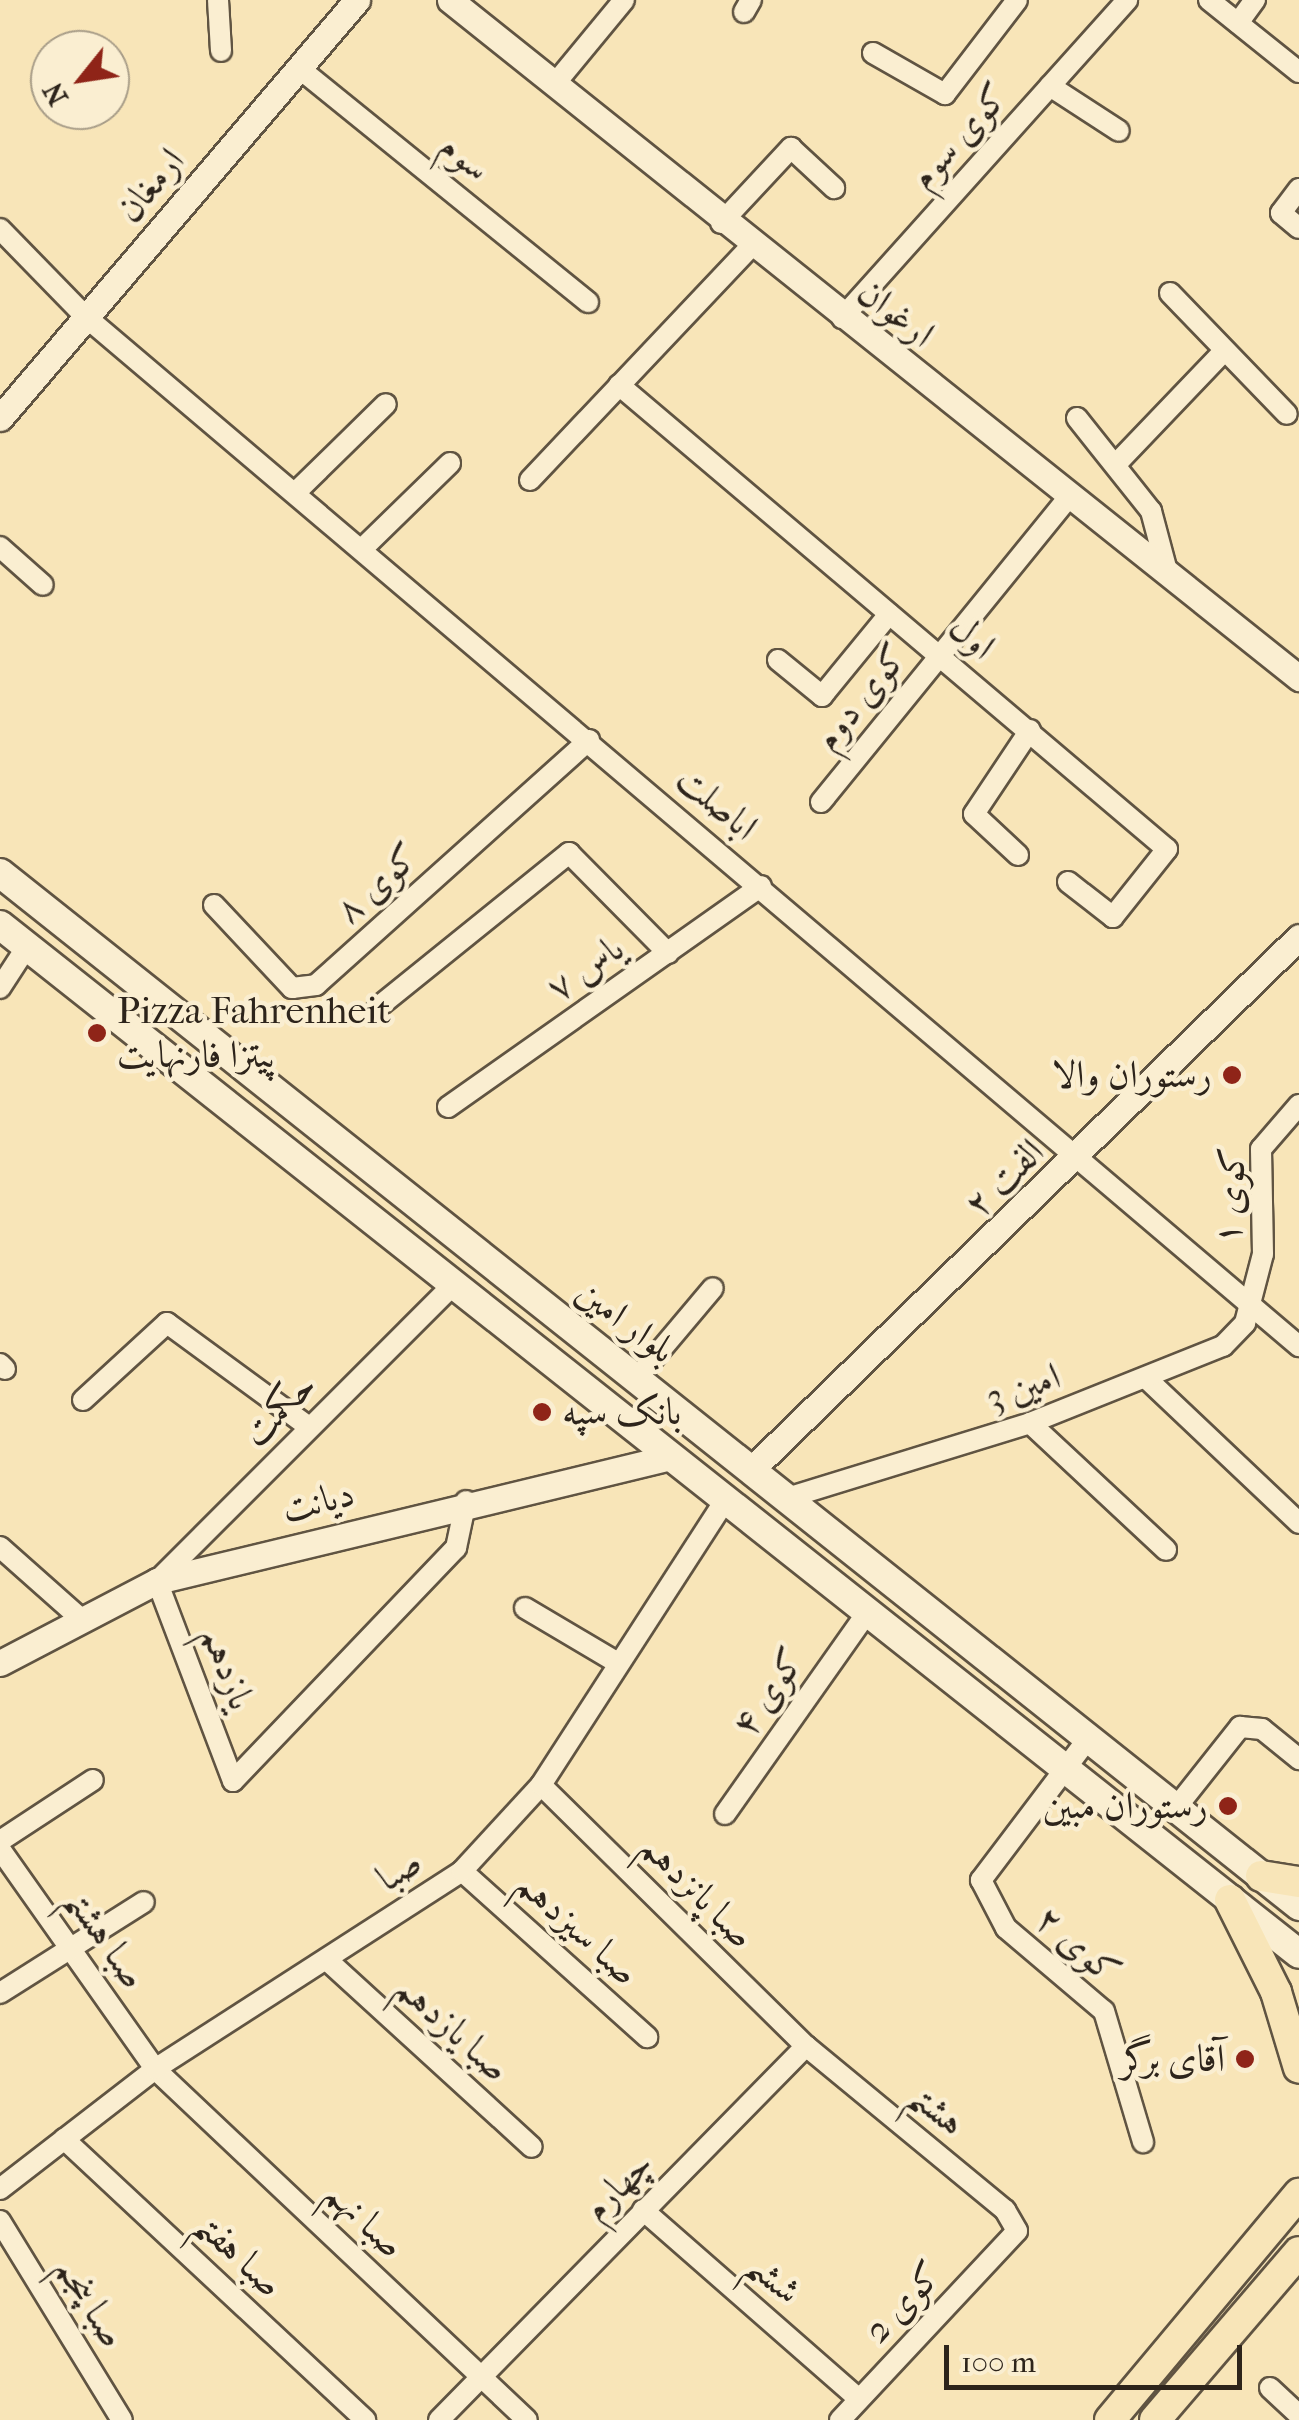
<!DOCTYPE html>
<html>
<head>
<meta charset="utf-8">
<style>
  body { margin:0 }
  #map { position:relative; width:1299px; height:2420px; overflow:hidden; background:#f8e5b8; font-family:"IM FELL French Canon",Amiri,serif }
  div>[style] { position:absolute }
  .roads { filter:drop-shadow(2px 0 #605442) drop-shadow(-2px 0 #605442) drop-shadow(0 2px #605442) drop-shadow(0 -2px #605442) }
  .minor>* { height:20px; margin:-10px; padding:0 10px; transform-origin:10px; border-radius:10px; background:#faeed1 }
  .tertiary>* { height:25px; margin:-12.5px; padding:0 12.5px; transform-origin:12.5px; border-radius:12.5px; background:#faeed1 }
  .secondary>* { height:28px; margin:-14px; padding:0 14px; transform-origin:14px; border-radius:14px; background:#faeed1 }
  .primary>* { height:30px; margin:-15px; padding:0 15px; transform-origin:15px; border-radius:15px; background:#f8e5b8 }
  .dots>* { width:28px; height:28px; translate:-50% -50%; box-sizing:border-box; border:5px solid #faeed1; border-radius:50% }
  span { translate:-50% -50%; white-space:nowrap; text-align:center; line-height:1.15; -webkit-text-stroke:9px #faeed1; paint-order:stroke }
  .street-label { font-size:38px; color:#2d241b }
  .poi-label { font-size:38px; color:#2d241b }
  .left { translate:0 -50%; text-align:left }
  .right { translate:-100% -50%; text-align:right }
  .north { position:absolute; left:30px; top:30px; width:100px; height:100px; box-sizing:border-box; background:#faeed1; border:2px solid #a89d88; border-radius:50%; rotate:240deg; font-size:28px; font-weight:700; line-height:40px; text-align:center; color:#2d241b }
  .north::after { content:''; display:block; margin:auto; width:35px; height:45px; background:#8f2418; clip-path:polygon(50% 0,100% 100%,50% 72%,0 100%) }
  .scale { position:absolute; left:944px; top:2345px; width:298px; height:45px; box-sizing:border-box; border:5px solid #2d241b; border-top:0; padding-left:12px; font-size:30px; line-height:35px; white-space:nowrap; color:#2d241b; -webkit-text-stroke:8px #faeed1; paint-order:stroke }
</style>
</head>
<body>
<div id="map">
  <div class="roads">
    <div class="minor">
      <i style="left:218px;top:0;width:51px;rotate:86.6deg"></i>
      <i style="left:1209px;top:0;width:115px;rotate:38.7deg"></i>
      <i style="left:744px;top:12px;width:14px;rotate:-60deg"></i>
      <i style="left:1238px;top:23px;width:29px;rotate:-54deg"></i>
      <i style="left:873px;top:53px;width:83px;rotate:29.7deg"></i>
      <i style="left:945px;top:94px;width:118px;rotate:-52.5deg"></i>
      <i style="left:299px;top:68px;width:372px;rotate:39deg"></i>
      <i style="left:554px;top:85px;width:110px;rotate:-50.5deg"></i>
      <i style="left:1050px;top:86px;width:82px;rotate:33.1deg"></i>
      <i style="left:1299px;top:189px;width:30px;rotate:127deg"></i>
      <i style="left:1281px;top:213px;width:23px;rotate:40deg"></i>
      <i style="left:721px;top:223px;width:103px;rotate:-47deg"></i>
      <i style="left:791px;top:148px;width:59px;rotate:42.9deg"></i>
      <i style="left:0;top:229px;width:123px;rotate:45.7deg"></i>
      <i style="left:86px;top:317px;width:1591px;rotate:40.31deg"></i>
      <i style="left:1170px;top:293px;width:168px;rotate:46deg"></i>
      <i style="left:842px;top:318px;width:427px;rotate:-48.1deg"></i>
      <i style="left:619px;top:385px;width:718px;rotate:40.26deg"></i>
      <i style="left:1167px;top:849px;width:87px;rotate:128.5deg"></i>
      <i style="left:1113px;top:917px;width:57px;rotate:-142.1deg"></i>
      <i style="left:1077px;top:418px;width:119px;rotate:51.5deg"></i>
      <i style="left:1151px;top:511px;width:66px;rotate:75.1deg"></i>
      <i style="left:1119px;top:461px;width:153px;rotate:-46.3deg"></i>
      <i style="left:530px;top:480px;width:322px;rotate:-46.6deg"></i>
      <i style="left:295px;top:493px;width:127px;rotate:-44.4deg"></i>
      <i style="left:0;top:547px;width:57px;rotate:41.5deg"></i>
      <i style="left:362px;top:549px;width:123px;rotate:-44.3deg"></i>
      <i style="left:778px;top:660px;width:57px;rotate:39.3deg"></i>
      <i style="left:822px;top:696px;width:106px;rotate:-50.7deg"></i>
      <i style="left:821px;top:802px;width:393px;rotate:-50.9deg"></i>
      <i style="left:1018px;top:855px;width:60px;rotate:-137deg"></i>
      <i style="left:974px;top:814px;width:101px;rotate:-56.3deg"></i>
      <i style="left:214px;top:905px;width:114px;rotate:46.8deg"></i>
      <i style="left:292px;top:988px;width:24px;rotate:-7deg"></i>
      <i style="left:316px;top:985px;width:367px;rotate:-41.9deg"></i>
      <i style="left:0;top:988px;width:48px;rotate:-57deg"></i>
      <i style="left:377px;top:1008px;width:247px;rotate:-38.9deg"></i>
      <i style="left:569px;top:853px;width:141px;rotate:45.3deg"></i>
      <i style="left:448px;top:1107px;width:383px;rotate:-35.2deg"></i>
      <i style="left:451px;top:1287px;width:416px;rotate:135deg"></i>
      <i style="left:157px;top:1581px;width:214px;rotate:69.2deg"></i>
      <i style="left:233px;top:1781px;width:323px;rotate:-46.3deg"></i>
      <i style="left:456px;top:1548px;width:48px;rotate:-78deg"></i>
      <i style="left:0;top:1364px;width:7px;rotate:45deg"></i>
      <i style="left:638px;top:1377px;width:116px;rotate:-49.9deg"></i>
      <i style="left:1148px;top:1380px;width:208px;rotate:43.4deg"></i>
      <i style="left:83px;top:1400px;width:114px;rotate:-42.5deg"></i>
      <i style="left:167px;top:1323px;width:176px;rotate:36.2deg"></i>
      <i style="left:1030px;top:1423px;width:186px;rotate:43deg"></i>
      <i style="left:790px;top:1497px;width:251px;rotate:-17.1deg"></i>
      <i style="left:1030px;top:1423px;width:208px;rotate:-21.8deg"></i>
      <i style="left:1223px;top:1346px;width:32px;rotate:-46deg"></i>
      <i style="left:1245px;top:1323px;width:71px;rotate:-75.4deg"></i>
      <i style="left:1263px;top:1254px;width:105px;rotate:-91.1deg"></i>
      <i style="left:1261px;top:1149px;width:58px;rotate:-49.2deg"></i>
      <i style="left:0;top:1547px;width:107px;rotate:41.6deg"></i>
      <i style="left:525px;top:1608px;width:108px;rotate:30.6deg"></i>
      <i style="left:1087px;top:1740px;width:176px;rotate:127.1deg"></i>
      <i style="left:981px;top:1880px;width:54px;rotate:62.5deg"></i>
      <i style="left:1006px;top:1928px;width:128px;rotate:40.3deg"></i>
      <i style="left:1104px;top:2011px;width:137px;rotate:73.4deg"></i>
      <i style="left:541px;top:1785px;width:372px;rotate:44.6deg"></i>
      <i style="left:806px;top:2046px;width:258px;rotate:39.5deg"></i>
      <i style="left:1005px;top:2210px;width:24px;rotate:60deg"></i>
      <i style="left:1017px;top:2231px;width:259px;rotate:133.1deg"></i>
      <i style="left:1175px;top:1809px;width:105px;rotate:-51.6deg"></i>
      <i style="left:1240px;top:1727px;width:22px;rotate:5deg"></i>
      <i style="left:1262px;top:1729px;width:48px;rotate:39deg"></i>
      <i style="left:725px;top:1814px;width:248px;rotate:-54.8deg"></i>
      <i style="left:0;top:1841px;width:111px;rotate:-33.3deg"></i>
      <i style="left:0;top:1849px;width:269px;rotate:54.8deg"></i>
      <i style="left:155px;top:2069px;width:511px;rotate:43.34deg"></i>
      <i style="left:462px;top:1871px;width:249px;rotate:41.9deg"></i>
      <i style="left:327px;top:1960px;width:277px;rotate:42.4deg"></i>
      <i style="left:0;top:1993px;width:170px;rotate:-32.3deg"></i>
      <i style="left:64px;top:2139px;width:412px;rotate:43deg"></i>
      <i style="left:0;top:2189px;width:196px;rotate:-37.7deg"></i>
      <i style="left:155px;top:2069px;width:365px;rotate:-32.8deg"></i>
      <i style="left:462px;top:1871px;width:117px;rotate:-47.4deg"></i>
      <i style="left:541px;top:1785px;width:341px;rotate:-57.1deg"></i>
      <i style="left:643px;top:2210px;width:287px;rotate:41.2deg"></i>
      <i style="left:0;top:2221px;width:233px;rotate:58.5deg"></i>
      <i style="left:1270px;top:2388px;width:40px;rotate:43deg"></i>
      <i style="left:439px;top:2420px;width:524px;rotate:-45.54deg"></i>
    </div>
    <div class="tertiary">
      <i style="left:450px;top:0;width:1087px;rotate:38.61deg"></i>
      <i style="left:0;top:418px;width:550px;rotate:-49.5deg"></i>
      <i style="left:754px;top:1467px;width:760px;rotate:-44.2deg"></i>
      <i style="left:0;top:1663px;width:177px;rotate:-27.6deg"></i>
      <i style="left:157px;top:1581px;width:529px;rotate:-13.56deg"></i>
    </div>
    <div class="secondary">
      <i style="left:0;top:873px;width:1660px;rotate:38.49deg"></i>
      <i style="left:0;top:925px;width:1657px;rotate:38.38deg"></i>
    </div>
    <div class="primary">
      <i style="left:1261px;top:1876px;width:38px;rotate:9deg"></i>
      <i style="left:1230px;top:1900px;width:103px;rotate:63.4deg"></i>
      <i style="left:1276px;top:1992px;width:79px;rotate:73.2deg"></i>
      <i style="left:1110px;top:2420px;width:295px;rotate:-50.1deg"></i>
      <i style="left:1155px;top:2420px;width:221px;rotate:-49.4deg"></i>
    </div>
  </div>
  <div class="dots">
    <i style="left:97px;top:1033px;background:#8f2418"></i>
    <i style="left:1232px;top:1075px;background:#8f2418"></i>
    <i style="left:542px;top:1412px;background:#8f2418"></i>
    <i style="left:1228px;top:1806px;background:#8f2418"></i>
    <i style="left:1245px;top:2059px;background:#8f2418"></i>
  </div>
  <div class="street-label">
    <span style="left:959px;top:136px;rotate:-48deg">کوی سوم</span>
    <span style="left:465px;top:157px;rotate:39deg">سوم</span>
    <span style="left:150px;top:185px;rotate:-50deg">ارمغان</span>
    <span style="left:896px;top:313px;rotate:38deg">ارغوان</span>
    <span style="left:972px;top:637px;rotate:40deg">اول</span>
    <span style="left:861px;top:697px;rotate:-51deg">کوی دوم</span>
    <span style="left:717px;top:803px;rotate:40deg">اباصلت</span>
    <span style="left:377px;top:883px;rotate:-42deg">کوی ۸</span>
    <span style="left:585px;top:968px;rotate:-35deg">یاس ۷</span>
    <span style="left:1004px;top:1178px;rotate:-44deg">الفت ۲</span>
    <span style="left:1230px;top:1196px;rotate:-86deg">کوی ۱</span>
    <span style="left:626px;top:1321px;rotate:37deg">بلوار امین</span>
    <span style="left:1023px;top:1387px;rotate:-19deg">امین 3</span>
    <span style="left:279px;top:1409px;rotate:-45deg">حکمت</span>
    <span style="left:318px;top:1501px;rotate:-14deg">دیانت</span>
    <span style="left:228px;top:1668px;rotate:69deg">یازدهم</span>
    <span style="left:768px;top:1692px;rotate:-55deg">کوی ۴</span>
    <span style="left:399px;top:1870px;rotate:-33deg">صبا</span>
    <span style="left:698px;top:1891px;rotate:45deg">صبا پانزدهم</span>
    <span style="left:578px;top:1928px;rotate:42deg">صبا سیزدهم</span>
    <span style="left:106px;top:1938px;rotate:55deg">صبا هشتم</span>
    <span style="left:1078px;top:1945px;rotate:41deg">کوی ۲</span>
    <span style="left:453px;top:2028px;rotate:42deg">صبا یازدهم</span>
    <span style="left:937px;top:2109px;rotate:39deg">هشتم</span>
    <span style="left:618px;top:2186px;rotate:-45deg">چهارم</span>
    <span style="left:365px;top:2219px;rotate:43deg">صبا نهم</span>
    <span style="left:239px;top:2254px;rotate:43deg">صبا هفتم</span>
    <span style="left:774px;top:2278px;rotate:41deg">ششم</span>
    <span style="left:91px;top:2302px;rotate:58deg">صبا پنجم</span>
    <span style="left:903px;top:2302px;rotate:-47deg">کوی 2</span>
  </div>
  <div class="poi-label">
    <span class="left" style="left:117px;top:1033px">Pizza Fahrenheit<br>پیتزا فارنهایت</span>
    <span class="right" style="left:1212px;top:1075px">رستوران والا</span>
    <span class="left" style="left:562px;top:1412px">بانک سپه</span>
    <span class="right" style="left:1208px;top:1806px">رستوران مبین</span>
    <span class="right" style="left:1225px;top:2059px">آقاى برگر</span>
  </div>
  <div class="north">N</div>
  <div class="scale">100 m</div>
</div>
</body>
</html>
